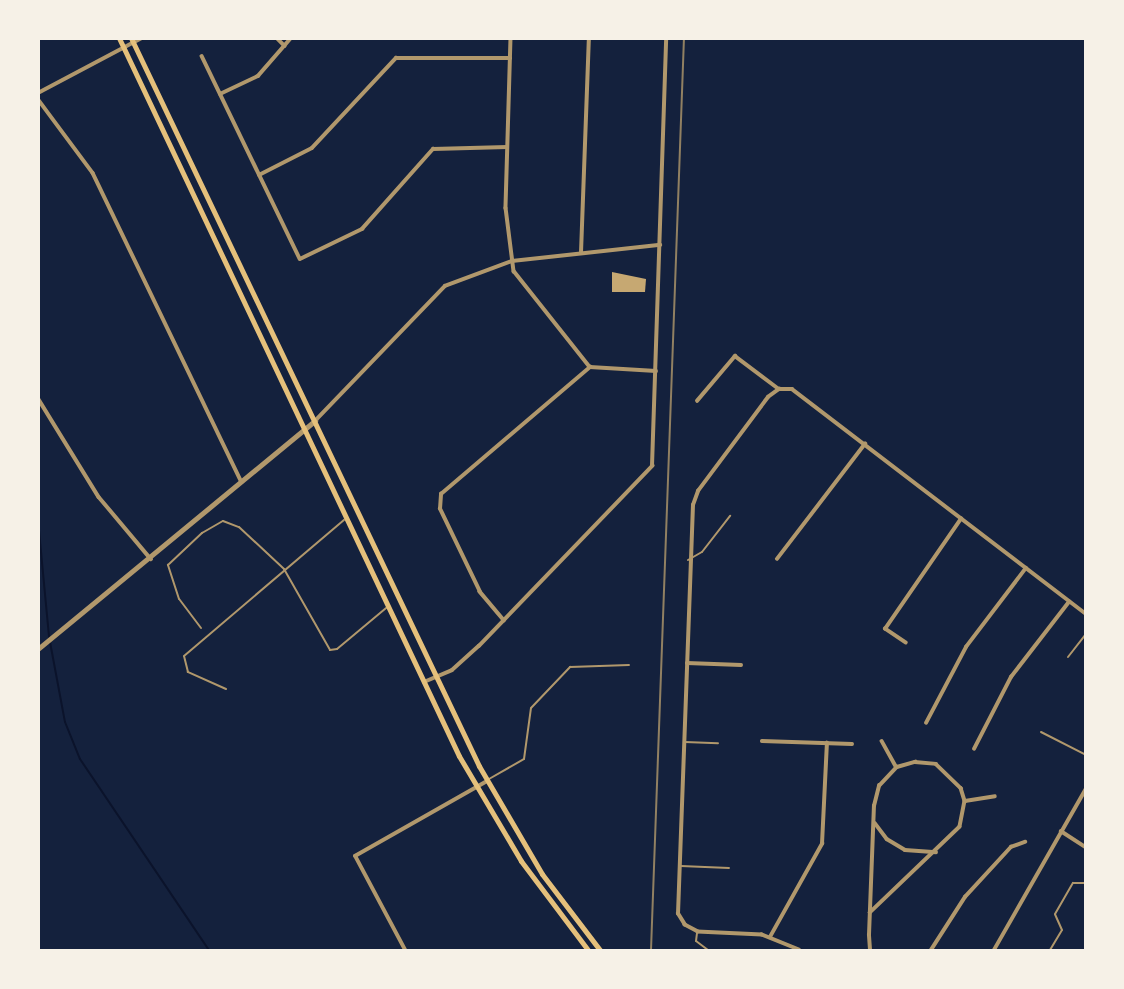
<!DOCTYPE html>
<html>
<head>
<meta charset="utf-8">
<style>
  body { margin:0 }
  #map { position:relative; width:1124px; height:989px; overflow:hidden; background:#14213d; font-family:Bitter,serif }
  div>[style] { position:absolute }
  .stream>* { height:2px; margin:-1px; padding:0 1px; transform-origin:1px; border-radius:1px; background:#0b132b }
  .building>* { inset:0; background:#c6a872 }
  .service>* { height:2px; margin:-1px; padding:0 1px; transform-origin:1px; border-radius:1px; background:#b1986c }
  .minor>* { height:3.5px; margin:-1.75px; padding:0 1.75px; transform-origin:1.75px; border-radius:1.75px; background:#b1986c }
  .tertiary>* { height:4.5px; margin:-2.25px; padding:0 2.25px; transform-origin:2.25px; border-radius:2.25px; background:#b1986c }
  .secondary>* { height:5px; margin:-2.5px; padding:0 2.5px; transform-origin:2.5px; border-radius:2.5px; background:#e5c07b }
  .rail>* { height:2px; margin:-1px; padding:0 1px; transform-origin:1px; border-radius:1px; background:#918062 }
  span { translate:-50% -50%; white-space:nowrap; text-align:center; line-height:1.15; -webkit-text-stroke:5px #f6f1e7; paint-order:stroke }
  .frame { position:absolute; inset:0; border:40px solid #f6f1e7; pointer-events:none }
</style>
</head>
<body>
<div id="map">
  <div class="stream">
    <i style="left:38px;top:520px;width:118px;rotate:84.6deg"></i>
    <i style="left:50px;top:642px;width:81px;rotate:79.4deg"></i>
    <i style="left:65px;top:722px;width:40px;rotate:68deg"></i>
    <i style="left:80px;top:759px;width:230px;rotate:56deg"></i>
  </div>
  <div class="building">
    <i style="clip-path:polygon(612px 272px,646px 279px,645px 292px,612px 292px)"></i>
  </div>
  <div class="service">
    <i style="left:688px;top:560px;width:16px;rotate:-30deg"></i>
    <i style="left:702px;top:552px;width:46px;rotate:-52.1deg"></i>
    <i style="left:201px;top:628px;width:36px;rotate:-127deg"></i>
    <i style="left:179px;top:599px;width:36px;rotate:-108deg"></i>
    <i style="left:168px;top:565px;width:47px;rotate:-43.3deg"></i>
    <i style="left:202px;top:533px;width:24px;rotate:-30deg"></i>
    <i style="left:223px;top:521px;width:17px;rotate:21deg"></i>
    <i style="left:239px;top:527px;width:62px;rotate:43deg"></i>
    <i style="left:284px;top:569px;width:93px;rotate:60.4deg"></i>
    <i style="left:330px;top:650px;width:7px;rotate:-8deg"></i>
    <i style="left:337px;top:649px;width:64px;rotate:-39.9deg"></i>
    <i style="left:1068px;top:657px;width:29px;rotate:-52deg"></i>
    <i style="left:226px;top:689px;width:42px;rotate:-155.9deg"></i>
    <i style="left:188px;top:672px;width:16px;rotate:-104deg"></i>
    <i style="left:184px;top:656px;width:210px;rotate:-40.4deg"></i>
    <i style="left:1041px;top:732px;width:51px;rotate:27.1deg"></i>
    <i style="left:685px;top:742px;width:33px;rotate:2deg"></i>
    <i style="left:489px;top:779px;width:40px;rotate:-29.7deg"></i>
    <i style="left:524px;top:759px;width:51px;rotate:-82.2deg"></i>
    <i style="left:531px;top:708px;width:57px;rotate:-46.4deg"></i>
    <i style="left:570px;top:667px;width:59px;rotate:-1.9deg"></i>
    <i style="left:681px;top:866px;width:48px;rotate:2.4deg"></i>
    <i style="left:697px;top:933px;width:8px;rotate:97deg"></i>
    <i style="left:696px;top:941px;width:15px;rotate:37deg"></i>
    <i style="left:1050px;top:950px;width:23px;rotate:-59deg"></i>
    <i style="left:1062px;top:930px;width:17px;rotate:-114deg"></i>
    <i style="left:1055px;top:914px;width:36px;rotate:-60deg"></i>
    <i style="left:1073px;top:883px;width:13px"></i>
  </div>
  <div class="minor">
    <i style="left:277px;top:38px;width:11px;rotate:45deg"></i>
    <i style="left:511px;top:38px;width:170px;rotate:91.7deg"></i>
    <i style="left:506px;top:208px;width:64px;rotate:82.8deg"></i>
    <i style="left:514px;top:271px;width:122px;rotate:51.6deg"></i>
    <i style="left:590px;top:367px;width:66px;rotate:3.5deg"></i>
    <i style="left:202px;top:56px;width:225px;rotate:64.2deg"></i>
    <i style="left:300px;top:259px;width:69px;rotate:-25.8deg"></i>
    <i style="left:362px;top:229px;width:107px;rotate:-48.4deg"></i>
    <i style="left:433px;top:149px;width:74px;rotate:-1.5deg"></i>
    <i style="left:38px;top:93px;width:118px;rotate:-27.9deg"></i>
    <i style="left:220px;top:94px;width:42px;rotate:-25.3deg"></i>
    <i style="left:258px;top:76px;width:50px;rotate:-49deg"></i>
    <i style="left:38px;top:99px;width:92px;rotate:53.4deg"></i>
    <i style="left:93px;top:173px;width:343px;rotate:64.3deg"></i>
    <i style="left:259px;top:175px;width:59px;rotate:-27deg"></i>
    <i style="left:312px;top:148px;width:123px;rotate:-47deg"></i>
    <i style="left:396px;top:58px;width:114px"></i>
    <i style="left:581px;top:253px;width:215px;rotate:-87.9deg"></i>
    <i style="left:38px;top:398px;width:116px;rotate:58.4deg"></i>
    <i style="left:99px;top:497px;width:81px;rotate:50deg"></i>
    <i style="left:697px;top:401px;width:59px;rotate:-49.8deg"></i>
    <i style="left:735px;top:356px;width:55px;rotate:36.9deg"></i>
    <i style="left:315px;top:421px;width:187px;rotate:-46.1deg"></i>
    <i style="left:445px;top:286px;width:72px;rotate:-20.5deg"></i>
    <i style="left:512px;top:261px;width:149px;rotate:-6.2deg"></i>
    <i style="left:777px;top:559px;width:145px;rotate:-52.6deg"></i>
    <i style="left:504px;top:621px;width:38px;rotate:-130deg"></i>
    <i style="left:480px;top:592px;width:92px;rotate:-115.7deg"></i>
    <i style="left:440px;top:509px;width:15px;rotate:-86deg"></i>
    <i style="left:441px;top:494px;width:196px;rotate:-40.4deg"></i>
    <i style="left:906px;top:643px;width:25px;rotate:-146deg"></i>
    <i style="left:885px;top:629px;width:134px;rotate:-55.4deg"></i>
    <i style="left:687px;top:663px;width:54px;rotate:2.1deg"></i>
    <i style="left:424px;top:682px;width:30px;rotate:-23deg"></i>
    <i style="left:452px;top:670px;width:36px;rotate:-42deg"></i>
    <i style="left:479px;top:646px;width:250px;rotate:-46.1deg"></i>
    <i style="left:652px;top:466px;width:428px;rotate:-88.1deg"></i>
    <i style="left:926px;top:723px;width:86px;rotate:-62.2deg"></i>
    <i style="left:966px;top:647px;width:99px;rotate:-52.8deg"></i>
    <i style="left:762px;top:741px;width:90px;rotate:1.9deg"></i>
    <i style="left:882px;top:741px;width:29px;rotate:61deg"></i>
    <i style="left:974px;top:749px;width:81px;rotate:-62.8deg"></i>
    <i style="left:1011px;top:677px;width:95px;rotate:-52.3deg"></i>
    <i style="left:965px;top:801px;width:30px;rotate:-9deg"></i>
    <i style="left:875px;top:823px;width:20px;rotate:53deg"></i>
    <i style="left:887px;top:839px;width:21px;rotate:31deg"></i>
    <i style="left:905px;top:850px;width:31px;rotate:4deg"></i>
    <i style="left:1061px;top:831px;width:30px;rotate:33deg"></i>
    <i style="left:770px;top:937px;width:107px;rotate:-60.8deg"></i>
    <i style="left:822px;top:844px;width:101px;rotate:-87.2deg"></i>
    <i style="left:405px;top:950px;width:106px;rotate:-118deg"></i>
    <i style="left:355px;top:856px;width:152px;rotate:-29.6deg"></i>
    <i style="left:799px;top:950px;width:40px;rotate:-158deg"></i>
    <i style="left:762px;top:935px;width:64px;rotate:-177.3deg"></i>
    <i style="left:698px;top:932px;width:15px;rotate:-152deg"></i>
    <i style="left:685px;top:925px;width:13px;rotate:-122deg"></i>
    <i style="left:678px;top:914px;width:409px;rotate:-87.9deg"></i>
    <i style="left:693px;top:505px;width:15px;rotate:-70deg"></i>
    <i style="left:698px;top:491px;width:117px;rotate:-53.3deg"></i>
    <i style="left:768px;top:397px;width:14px;rotate:-36deg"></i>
    <i style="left:779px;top:389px;width:13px"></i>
    <i style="left:792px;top:389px;width:370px;rotate:37.4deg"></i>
    <i style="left:870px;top:950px;width:15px;rotate:-94deg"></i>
    <i style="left:869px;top:935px;width:129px;rotate:-87.8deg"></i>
    <i style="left:874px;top:806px;width:21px;rotate:-76deg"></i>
    <i style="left:879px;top:786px;width:26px;rotate:-47deg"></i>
    <i style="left:897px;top:767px;width:19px;rotate:-16deg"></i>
    <i style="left:915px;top:762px;width:21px;rotate:5deg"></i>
    <i style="left:936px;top:764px;width:35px;rotate:44deg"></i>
    <i style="left:961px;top:788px;width:14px;rotate:73deg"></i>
    <i style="left:965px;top:801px;width:26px;rotate:101deg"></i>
    <i style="left:960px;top:827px;width:124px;rotate:136.3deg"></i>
    <i style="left:931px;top:950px;width:63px;rotate:-57.3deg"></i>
    <i style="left:965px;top:897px;width:68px;rotate:-47.4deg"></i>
    <i style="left:1011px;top:847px;width:15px;rotate:-20deg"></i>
    <i style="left:994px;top:950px;width:185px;rotate:-60.3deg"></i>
  </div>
  <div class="tertiary">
    <i style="left:38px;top:649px;width:359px;rotate:-39.5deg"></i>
  </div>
  <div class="secondary">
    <i style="left:119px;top:38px;width:794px;rotate:64.66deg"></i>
    <i style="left:459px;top:756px;width:122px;rotate:59.4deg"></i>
    <i style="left:521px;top:861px;width:111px;rotate:53deg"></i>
    <i style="left:131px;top:38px;width:807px;rotate:64.45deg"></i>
    <i style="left:479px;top:766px;width:125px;rotate:59.7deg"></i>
    <i style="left:542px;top:874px;width:96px;rotate:52.7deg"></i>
  </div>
  <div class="rail">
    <i style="left:651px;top:950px;width:913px;rotate:-87.93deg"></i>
  </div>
  <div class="frame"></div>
</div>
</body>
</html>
